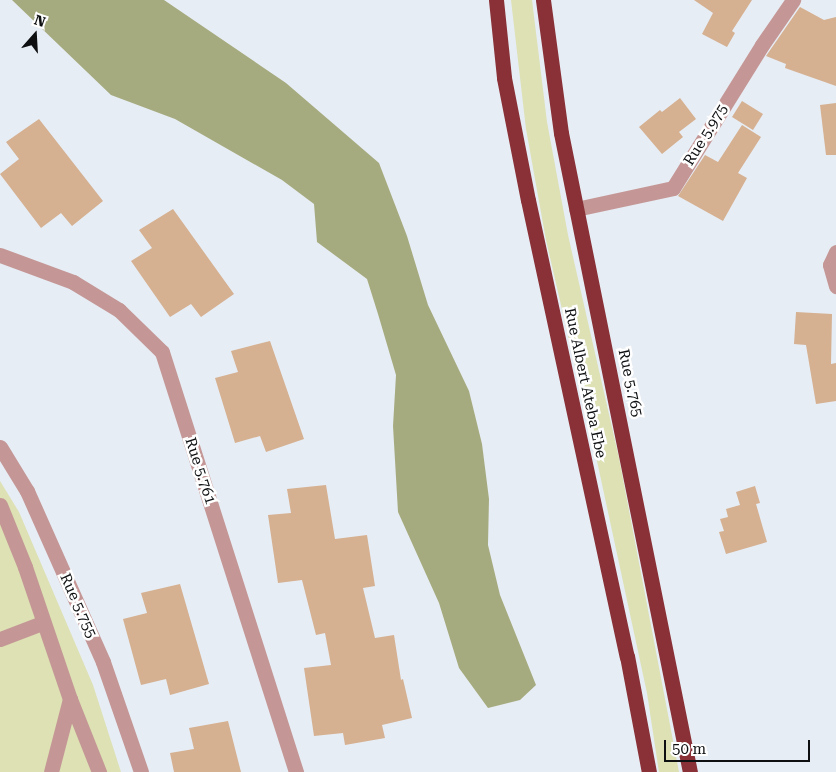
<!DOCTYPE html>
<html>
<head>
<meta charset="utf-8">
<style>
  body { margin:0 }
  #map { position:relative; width:836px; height:772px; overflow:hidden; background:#e7edf4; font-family:"Roboto Serif",serif }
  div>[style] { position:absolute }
  .green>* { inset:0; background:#dde1b4 }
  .forest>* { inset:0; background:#a6ab7f }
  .building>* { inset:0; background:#d5b091 }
  .minor>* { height:15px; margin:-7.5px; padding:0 7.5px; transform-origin:7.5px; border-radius:7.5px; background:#c49796 }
  .highway>* { height:15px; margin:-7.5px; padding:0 7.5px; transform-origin:7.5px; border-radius:7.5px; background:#893137 }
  span { translate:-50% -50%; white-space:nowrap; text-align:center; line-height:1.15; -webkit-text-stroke:5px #fff; paint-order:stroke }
  .street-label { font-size:15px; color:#0d0f11 }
  .north { position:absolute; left:10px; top:10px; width:50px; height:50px; -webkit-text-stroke:4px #fff; paint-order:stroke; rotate:19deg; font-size:14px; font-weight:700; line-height:20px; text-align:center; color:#0d0f11 }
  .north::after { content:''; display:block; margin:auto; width:18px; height:22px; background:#0d0f11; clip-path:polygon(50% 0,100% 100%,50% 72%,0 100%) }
  .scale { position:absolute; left:664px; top:740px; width:146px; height:22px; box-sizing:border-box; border:2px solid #0d0f11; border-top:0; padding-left:6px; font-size:15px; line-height:18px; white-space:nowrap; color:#0d0f11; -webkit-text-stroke:4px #fff; paint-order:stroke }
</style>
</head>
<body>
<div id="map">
  <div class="green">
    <i style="clip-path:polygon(511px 0,532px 0,547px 122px,568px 235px,619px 458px,679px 772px,659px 772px,647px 693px,597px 461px,546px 240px,526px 129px)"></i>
    <i style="clip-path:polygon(0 481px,19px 512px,93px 685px,121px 772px,0 772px)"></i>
  </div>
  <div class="forest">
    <i style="clip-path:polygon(12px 0,164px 0,286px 83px,379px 163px,407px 236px,428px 305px,469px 391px,482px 444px,489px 499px,488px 545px,500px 595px,536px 685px,520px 700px,488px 708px,459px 668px,439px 603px,398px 512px,393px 426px,396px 375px,378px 314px,367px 279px,317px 242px,314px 204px,282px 180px,175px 119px,111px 95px)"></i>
  </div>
  <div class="building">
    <i style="clip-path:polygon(694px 0,752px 0,732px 31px,735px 33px,727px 47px,702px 34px,713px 13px)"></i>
    <i style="clip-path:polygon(800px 7px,824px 20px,836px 17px,836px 86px,785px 68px,786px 64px,766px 56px)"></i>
    <i style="clip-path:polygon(680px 98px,696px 119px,679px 132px,683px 137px,662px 154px,639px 127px,660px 110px,662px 112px)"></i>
    <i style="clip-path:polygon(742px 101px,763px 114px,753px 130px,732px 117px)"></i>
    <i style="clip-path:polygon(836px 103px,836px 155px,826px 155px,820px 105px)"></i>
    <i style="clip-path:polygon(39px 119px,103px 201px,72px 226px,61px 213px,41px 228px,0 174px,19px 159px,6px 142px)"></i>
    <i style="clip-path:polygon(742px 125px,761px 137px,738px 173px,747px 178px,723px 221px,678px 196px,705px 155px,718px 162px)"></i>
    <i style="clip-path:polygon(173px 209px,234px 294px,201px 317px,191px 304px,170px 317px,131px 261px,152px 248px,139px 230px)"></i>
    <i style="clip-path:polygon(796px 312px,832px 314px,831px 364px,836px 363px,836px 401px,816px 404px,806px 345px,794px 344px)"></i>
    <i style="clip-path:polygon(270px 341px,304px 439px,266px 452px,260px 436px,235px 443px,215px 378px,238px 372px,231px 351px)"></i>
    <i style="clip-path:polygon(326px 485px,335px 539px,367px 535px,375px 586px,363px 588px,375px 638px,394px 635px,401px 680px,403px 679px,412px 718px,382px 725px,385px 738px,345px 745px,343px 733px,314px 736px,304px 668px,331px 665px,325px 633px,316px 635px,302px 580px,278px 583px,268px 515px,291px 513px,287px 489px)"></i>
    <i style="clip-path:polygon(755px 486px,760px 503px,756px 504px,767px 542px,726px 554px,719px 532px,724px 531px,720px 519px,728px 517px,726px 509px,740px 505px,736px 492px)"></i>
    <i style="clip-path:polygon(180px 584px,209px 684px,170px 695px,166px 679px,141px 685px,123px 619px,147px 613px,141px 593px)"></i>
    <i style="clip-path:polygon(228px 721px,241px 772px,174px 772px,170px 753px,194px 749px,189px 728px)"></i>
  </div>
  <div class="minor">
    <i style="left:576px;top:209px;width:99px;rotate:-12.2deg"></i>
    <i style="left:673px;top:188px;width:168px;rotate:-58.1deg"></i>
    <i style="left:762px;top:45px;width:55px;rotate:-55.4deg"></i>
    <i style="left:836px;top:252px;width:14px;rotate:115deg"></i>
    <i style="left:830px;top:265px;width:22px;rotate:74deg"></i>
    <i style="left:0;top:255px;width:78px;rotate:20.3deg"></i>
    <i style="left:73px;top:282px;width:54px;rotate:31.3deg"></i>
    <i style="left:119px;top:310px;width:60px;rotate:44.3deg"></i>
    <i style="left:162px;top:352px;width:441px;rotate:72.3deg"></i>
    <i style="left:0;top:447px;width:52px;rotate:58.5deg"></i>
    <i style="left:27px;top:491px;width:187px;rotate:66deg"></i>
    <i style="left:103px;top:662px;width:116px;rotate:70.9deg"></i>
    <i style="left:0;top:505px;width:67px;rotate:68deg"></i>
    <i style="left:25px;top:567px;width:139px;rotate:71.2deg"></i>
    <i style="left:70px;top:699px;width:75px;rotate:104.6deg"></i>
    <i style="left:0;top:639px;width:45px;rotate:-20.9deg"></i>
    <i style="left:70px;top:699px;width:79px;rotate:68.3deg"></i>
  </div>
  <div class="highway">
    <i style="left:496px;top:0;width:78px;rotate:84.1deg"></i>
    <i style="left:504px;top:78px;width:124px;rotate:78.9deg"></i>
    <i style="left:528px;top:200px;width:467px;rotate:77.8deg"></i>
    <i style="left:627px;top:656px;width:118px;rotate:79.3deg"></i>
    <i style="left:543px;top:0;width:134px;rotate:82.3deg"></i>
    <i style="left:561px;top:133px;width:652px;rotate:78.59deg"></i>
  </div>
  <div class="street-label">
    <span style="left:706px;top:135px;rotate:-58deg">Rue 5.975</span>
    <span style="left:585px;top:383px;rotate:78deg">Rue Albert Ateba Ebe</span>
    <span style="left:630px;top:383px;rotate:78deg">Rue 5.765</span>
    <span style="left:200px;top:471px;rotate:72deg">Rue 5.761</span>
    <span style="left:78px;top:606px;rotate:66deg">Rue 5.755</span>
  </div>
  <div class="north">N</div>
  <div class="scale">50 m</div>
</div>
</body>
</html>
